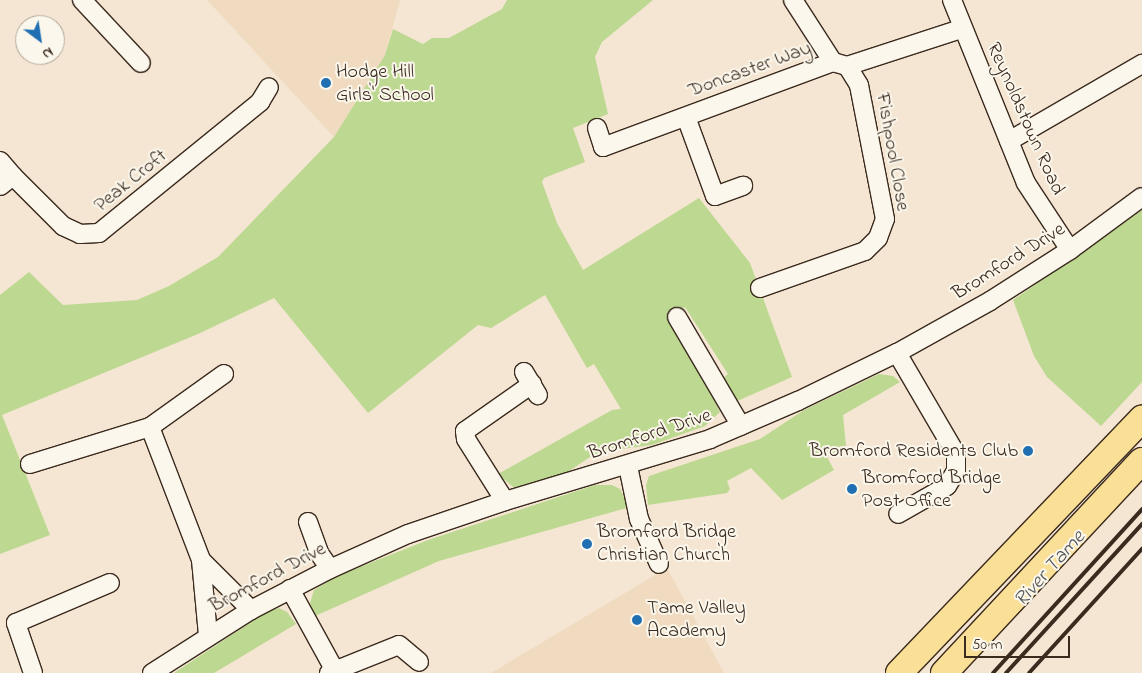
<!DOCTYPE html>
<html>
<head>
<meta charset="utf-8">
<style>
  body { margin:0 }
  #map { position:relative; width:1142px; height:673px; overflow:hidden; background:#f4e6d2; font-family:"Indie Flower",sans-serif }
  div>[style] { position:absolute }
  .built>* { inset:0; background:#f0dac0 }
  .green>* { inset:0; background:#bdd890 }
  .roads { filter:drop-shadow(1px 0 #3b2a1e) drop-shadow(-1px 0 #3b2a1e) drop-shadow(0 1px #3b2a1e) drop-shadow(0 -1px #3b2a1e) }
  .minor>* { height:18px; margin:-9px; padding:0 9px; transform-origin:9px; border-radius:9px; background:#fbf7ec }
  .highway>* { height:26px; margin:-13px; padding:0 13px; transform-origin:13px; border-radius:13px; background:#fadf96 }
  .rail>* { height:4px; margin:-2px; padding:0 2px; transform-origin:2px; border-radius:2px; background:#3b2a1e }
  .dots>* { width:14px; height:14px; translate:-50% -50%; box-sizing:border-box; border:2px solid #fbf7ec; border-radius:50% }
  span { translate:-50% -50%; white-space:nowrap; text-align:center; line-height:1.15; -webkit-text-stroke:4px #fbf7ec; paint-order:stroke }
  .street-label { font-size:20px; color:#3b2a1e }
  .poi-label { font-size:20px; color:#3b2a1e }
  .left { translate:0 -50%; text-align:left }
  .right { translate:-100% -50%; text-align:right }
  .water-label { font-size:21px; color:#525455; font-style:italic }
  .north { position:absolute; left:15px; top:15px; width:50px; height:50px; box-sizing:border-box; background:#fbf7ec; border:1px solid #aea59a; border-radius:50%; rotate:149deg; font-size:14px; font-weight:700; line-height:20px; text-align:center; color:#3b2a1e }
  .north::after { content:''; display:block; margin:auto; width:18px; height:22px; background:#1f6fb2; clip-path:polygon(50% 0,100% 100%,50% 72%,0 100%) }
  .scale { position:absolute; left:964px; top:636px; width:106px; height:22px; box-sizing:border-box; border:2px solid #3b2a1e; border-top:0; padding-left:6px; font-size:15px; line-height:18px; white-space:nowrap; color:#3b2a1e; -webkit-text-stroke:4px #fbf7ec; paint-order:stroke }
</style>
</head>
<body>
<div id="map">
  <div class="built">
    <i style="clip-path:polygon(207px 0,400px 0,385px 55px,334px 137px)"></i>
    <i style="clip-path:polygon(667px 568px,724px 673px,491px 673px)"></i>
  </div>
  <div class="green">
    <i style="clip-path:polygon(507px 0,653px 0,602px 42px,595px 57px,608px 114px,573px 128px,585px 162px,544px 178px,542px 182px,557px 223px,583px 270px,699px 198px,750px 263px,792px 377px,735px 402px,722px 379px,728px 374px,685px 307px,672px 315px,720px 412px,705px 426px,652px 445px,614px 450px,590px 457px,560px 477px,519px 492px,498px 474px,612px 410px,621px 409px,594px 364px,587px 368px,545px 295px,491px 328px,478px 325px,368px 413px,274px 298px,198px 334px,2px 415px,50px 535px,0 554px,0 295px,29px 272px,63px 305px,137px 300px,169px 286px,218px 257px,334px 137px,385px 55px,393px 29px,423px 44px,432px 38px,449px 38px,502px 9px)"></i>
    <i style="clip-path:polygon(1142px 210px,1142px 382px,1101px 426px,1047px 377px,1034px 356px,1013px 300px)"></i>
    <i style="clip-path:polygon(879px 374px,893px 376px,900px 382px,843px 415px,846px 446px,827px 457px,834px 470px,782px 500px,751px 468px,727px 481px,730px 489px,727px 493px,648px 505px,646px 485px,649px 476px,760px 439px,804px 410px)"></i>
    <i style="clip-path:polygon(595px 485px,612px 485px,620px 489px,630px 507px,439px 561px,315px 616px,310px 603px,314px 590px,337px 576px,428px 540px)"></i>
    <i style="clip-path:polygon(279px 608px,287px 612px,296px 624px,214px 673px,174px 673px,266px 612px)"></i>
  </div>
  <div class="roads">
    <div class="minor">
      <i style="left:82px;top:0;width:86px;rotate:46.9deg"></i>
      <i style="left:793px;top:0;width:74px;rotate:57.2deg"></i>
      <i style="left:952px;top:0;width:197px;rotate:68deg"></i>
      <i style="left:1026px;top:183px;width:80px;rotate:56.7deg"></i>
      <i style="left:686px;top:117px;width:84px;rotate:69.8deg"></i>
      <i style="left:715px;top:196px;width:30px;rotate:-20deg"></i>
      <i style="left:597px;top:128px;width:20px;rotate:72deg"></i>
      <i style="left:603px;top:147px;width:245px;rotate:-20.3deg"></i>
      <i style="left:833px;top:62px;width:15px;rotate:16deg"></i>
      <i style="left:847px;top:66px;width:120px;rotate:-18deg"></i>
      <i style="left:1009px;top:141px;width:154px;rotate:-30.1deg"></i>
      <i style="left:0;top:161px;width:20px;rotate:49deg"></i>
      <i style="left:13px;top:176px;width:16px;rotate:142deg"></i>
      <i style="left:13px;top:176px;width:71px;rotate:45deg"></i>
      <i style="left:63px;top:226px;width:19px;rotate:25deg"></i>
      <i style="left:80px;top:234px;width:19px;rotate:-3deg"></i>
      <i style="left:99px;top:233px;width:208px;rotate:-39.1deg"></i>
      <i style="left:260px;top:102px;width:17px;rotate:-59deg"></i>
      <i style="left:760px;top:288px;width:111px;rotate:-19.4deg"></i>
      <i style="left:865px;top:251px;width:18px;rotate:-45deg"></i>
      <i style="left:878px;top:238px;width:20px;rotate:-70deg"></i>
      <i style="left:885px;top:219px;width:136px;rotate:-101deg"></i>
      <i style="left:859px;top:85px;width:22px;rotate:-122deg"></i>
      <i style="left:677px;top:317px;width:126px;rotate:59.6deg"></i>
      <i style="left:897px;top:353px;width:117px;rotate:59.7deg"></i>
      <i style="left:956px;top:454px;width:17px;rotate:90deg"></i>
      <i style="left:956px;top:471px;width:17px;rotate:121deg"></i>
      <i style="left:947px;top:486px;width:56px;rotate:150.3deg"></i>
      <i style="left:524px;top:372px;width:27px;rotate:59deg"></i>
      <i style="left:150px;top:427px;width:142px;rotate:69deg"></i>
      <i style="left:201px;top:560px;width:75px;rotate:84.7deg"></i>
      <i style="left:30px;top:464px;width:126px;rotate:-17.1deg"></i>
      <i style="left:150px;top:427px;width:91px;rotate:-35.6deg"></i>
      <i style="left:628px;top:466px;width:54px;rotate:78.3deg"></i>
      <i style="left:639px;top:519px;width:49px;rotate:66deg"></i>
      <i style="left:505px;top:501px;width:73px;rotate:-122.2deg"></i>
      <i style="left:466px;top:439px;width:8px;rotate:-97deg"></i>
      <i style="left:465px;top:431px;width:82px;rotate:-35deg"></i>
      <i style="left:308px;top:522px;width:33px;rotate:70deg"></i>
      <i style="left:319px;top:553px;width:19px;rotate:55deg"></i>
      <i style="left:201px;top:560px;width:71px;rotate:45deg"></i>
      <i style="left:290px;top:589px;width:91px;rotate:61.2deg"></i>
      <i style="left:33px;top:673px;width:53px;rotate:-108.8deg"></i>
      <i style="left:16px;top:623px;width:102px;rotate:-23.1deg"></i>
      <i style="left:152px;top:673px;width:117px;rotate:-32.5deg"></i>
      <i style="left:251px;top:610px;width:89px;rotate:-27.4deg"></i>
      <i style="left:330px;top:569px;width:85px;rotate:-24.2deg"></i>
      <i style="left:408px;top:534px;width:102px;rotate:-18.8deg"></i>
      <i style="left:505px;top:501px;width:214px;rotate:-16.8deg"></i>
      <i style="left:710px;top:439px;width:96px;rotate:-23.4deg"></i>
      <i style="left:798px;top:401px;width:110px;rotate:-25.9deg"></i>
      <i style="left:897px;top:353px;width:107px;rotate:-29.2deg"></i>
      <i style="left:990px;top:301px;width:95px;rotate:-32.5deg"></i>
      <i style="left:1070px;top:250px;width:89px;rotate:-36.4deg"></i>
      <i style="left:329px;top:673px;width:75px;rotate:-21.8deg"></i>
      <i style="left:399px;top:645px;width:26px;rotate:40deg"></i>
    </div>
    <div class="highway">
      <i style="left:899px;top:673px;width:352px;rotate:-46.3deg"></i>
      <i style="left:944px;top:673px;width:290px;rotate:-47deg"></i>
    </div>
  </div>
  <div class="rail">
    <i style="left:993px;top:673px;width:222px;rotate:-47.7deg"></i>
    <i style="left:1006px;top:673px;width:202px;rotate:-47.6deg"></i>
    <i style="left:1029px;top:673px;width:168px;rotate:-47.7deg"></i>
  </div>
  <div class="dots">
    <i style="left:326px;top:83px;background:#1f6fb2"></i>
    <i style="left:1028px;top:451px;background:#1f6fb2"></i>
    <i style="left:852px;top:489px;background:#1f6fb2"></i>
    <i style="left:587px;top:544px;background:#1f6fb2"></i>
    <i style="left:637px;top:620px;background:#1f6fb2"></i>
  </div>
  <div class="street-label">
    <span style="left:750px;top:70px;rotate:-20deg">Doncaster Way</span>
    <span style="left:1025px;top:119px;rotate:66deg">Reynoldstown Road</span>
    <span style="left:892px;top:152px;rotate:80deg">Fishpool Close</span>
    <span style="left:131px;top:181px;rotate:-39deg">Peak Croft</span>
    <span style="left:1009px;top:262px;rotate:-32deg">Bromford Drive</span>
    <span style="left:650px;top:435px;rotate:-18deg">Bromford Drive</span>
    <span style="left:268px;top:578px;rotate:-28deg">Bromford Drive</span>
  </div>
  <div class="poi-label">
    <span class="left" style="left:336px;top:84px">Hodge Hill<br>Girls' School</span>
    <span class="right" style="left:1018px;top:451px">Bromford Residents Club</span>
    <span class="left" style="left:862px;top:490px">Bromford Bridge<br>Post Office</span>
    <span class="left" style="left:597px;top:544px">Bromford Bridge<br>Christian Church</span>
    <span class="left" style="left:647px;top:620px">Tame Valley<br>Academy</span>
  </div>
  <div class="water-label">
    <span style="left:1050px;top:569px;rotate:-48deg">River Tame</span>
  </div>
  <div class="north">N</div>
  <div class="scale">50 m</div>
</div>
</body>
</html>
